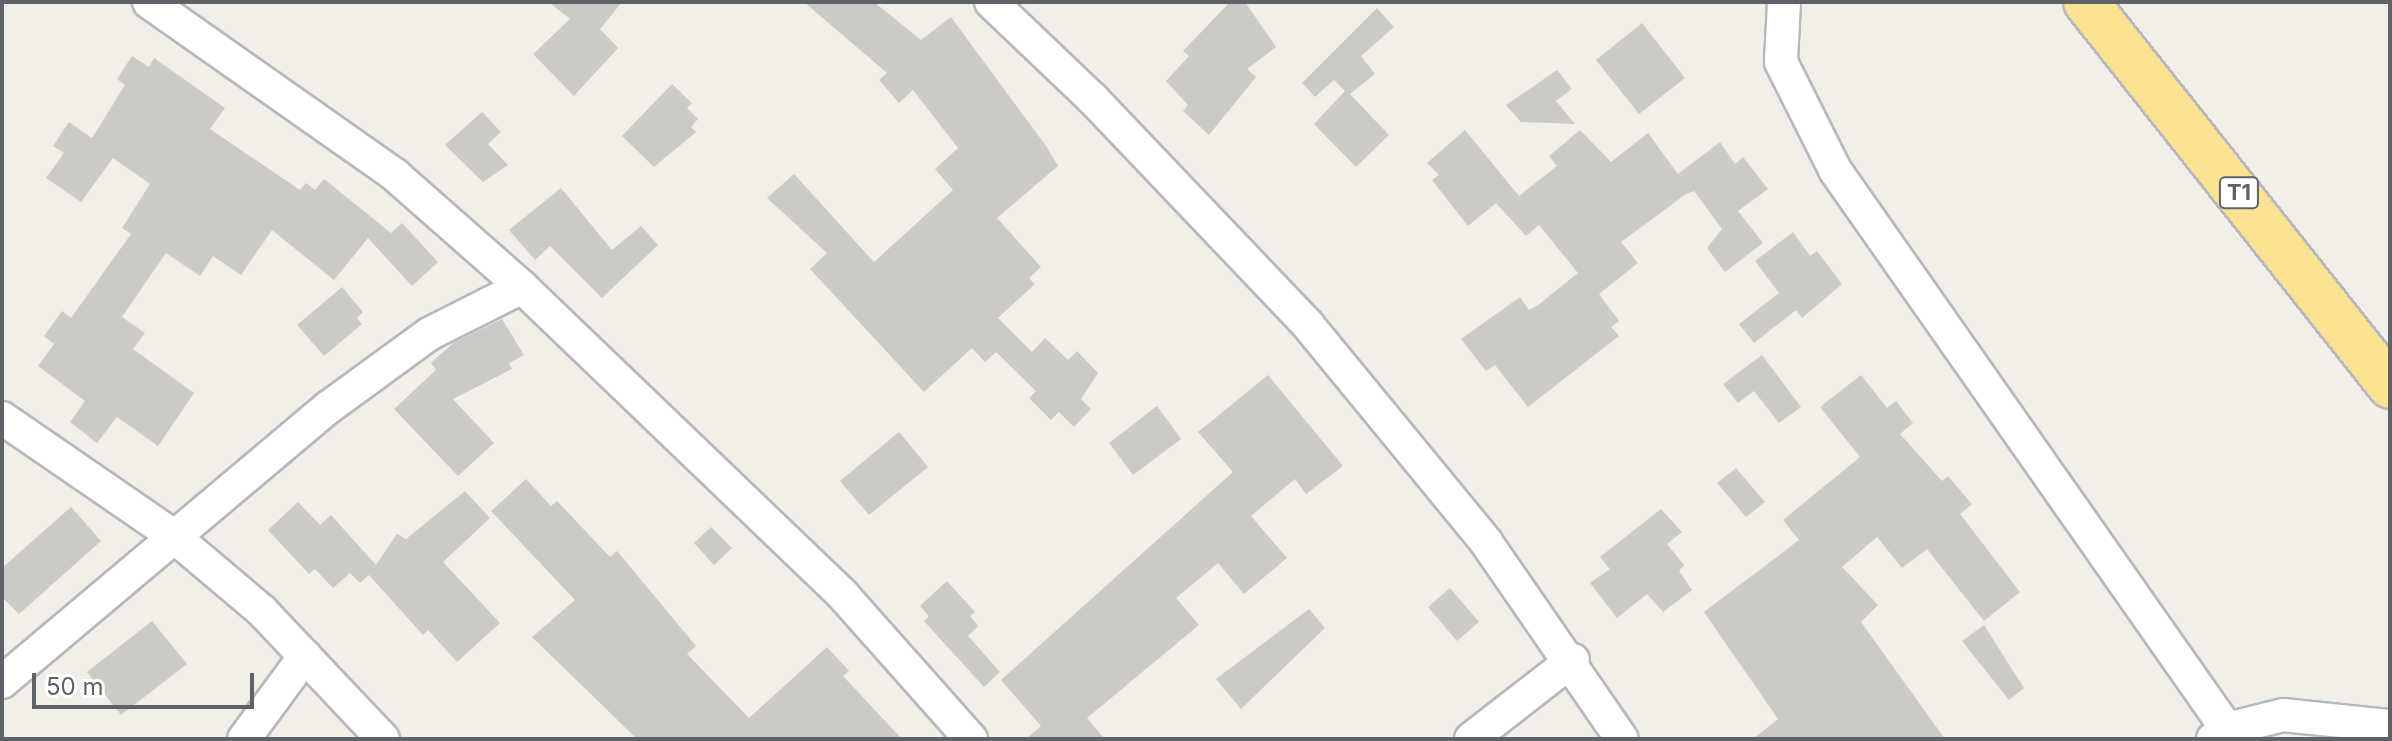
<!DOCTYPE html>
<html>
<head>
<meta charset="utf-8">
<style>
  body { margin:0 }
  #map { position:relative; width:2392px; height:741px; overflow:hidden; background:#f1efe8; font-family:Inter,sans-serif }
  div>[style] { position:absolute }
  .building>* { inset:0; background:#cccac5 }
  .roads { filter:drop-shadow(2px 0 #b5b8bc) drop-shadow(-2px 0 #b5b8bc) drop-shadow(0 2px #b5b8bc) drop-shadow(0 -2px #b5b8bc) }
  .minor>* { height:32px; margin:-16px; padding:0 16px; transform-origin:16px; border-radius:16px; background:#fff }
  .highway>* { height:44px; margin:-22px; padding:0 22px; transform-origin:22px; border-radius:22px; background:#fde293 }
  span { translate:-50% -50%; white-space:nowrap; text-align:center; line-height:1.15; -webkit-text-stroke:6px #fff; paint-order:stroke }
  .shield-label span { padding:2px 6px; background:#fff; border:2px solid; border-radius:6px; -webkit-text-stroke-width:0 }
  .shield-label { font-size:22px; color:#5f6368; font-weight:700 }
  .frame { position:absolute; inset:0; border:4px solid #5f6368; pointer-events:none }
  .scale { position:absolute; left:32px; top:673px; width:222px; height:36px; box-sizing:border-box; border:4px solid #5f6368; border-top:0; padding-left:10px; font-size:24px; line-height:28px; white-space:nowrap; color:#5f6368; -webkit-text-stroke:6px #fff; paint-order:stroke }
</style>
</head>
<body>
<div id="map">
  <div class="building">
    <i style="clip-path:polygon(549px 2px,622px 2px,600px 29px,618px 48px,574px 96px,533px 54px,570px 19px)"></i>
    <i style="clip-path:polygon(804px 2px,874px 2px,921px 40px,951px 17px,1046px 146px,1058px 166px,997px 218px,1041px 267px,1029px 278px,1035px 284px,998px 318px,1032px 352px,1045px 338px,1068px 360px,1077px 351px,1098px 373px,1081px 399px,1091px 409px,1074px 427px,1059px 412px,1051px 420px,1029px 398px,1036px 391px,996px 352px,985px 362px,972px 348px,924px 392px,810px 269px,827px 253px,767px 198px,794px 174px,874px 262px,953px 190px,935px 169px,958px 148px,913px 90px,899px 103px,879px 80px,887px 73px)"></i>
    <i style="clip-path:polygon(1230px 2px,1245px 2px,1276px 47px,1247px 69px,1256px 77px,1209px 135px,1183px 111px,1188px 105px,1166px 81px,1189px 56px,1183px 51px)"></i>
    <i style="clip-path:polygon(1377px 8px,1394px 27px,1361px 56px,1375px 74px,1350px 94px,1389px 135px,1356px 167px,1314px 124px,1345px 91px,1334px 80px,1315px 97px,1302px 83px)"></i>
    <i style="clip-path:polygon(1642px 23px,1685px 78px,1639px 114px,1596px 60px)"></i>
    <i style="clip-path:polygon(132px 56px,149px 67px,154px 58px,225px 108px,210px 129px,300px 190px,306px 183px,315px 190px,324px 179px,391px 233px,402px 223px,438px 262px,412px 286px,368px 238px,334px 280px,272px 230px,241px 275px,213px 256px,200px 276px,166px 253px,122px 317px,145px 333px,133px 349px,194px 393px,158px 446px,117px 417px,97px 443px,70px 422px,85px 401px,38px 366px,54px 344px,44px 336px,62px 311px,71px 318px,131px 234px,122px 228px,150px 184px,113px 158px,81px 202px,46px 178px,64px 153px,53px 146px,69px 122px,92px 138px,125px 85px,117px 79px)"></i>
    <i style="clip-path:polygon(1557px 70px,1572px 89px,1556px 101px,1575px 124px,1521px 122px,1506px 105px)"></i>
    <i style="clip-path:polygon(672px 84px,692px 103px,687px 108px,698px 119px,691px 127px,696px 132px,654px 167px,622px 136px)"></i>
    <i style="clip-path:polygon(482px 112px,501px 132px,488px 144px,508px 165px,483px 182px,445px 145px)"></i>
    <i style="clip-path:polygon(1465px 130px,1519px 196px,1557px 166px,1549px 156px,1580px 130px,1611px 162px,1648px 133px,1678px 174px,1720px 142px,1735px 164px,1743px 157px,1768px 189px,1738px 211px,1763px 243px,1725px 272px,1707px 248px,1722px 229px,1694px 191px,1686px 194px,1621px 242px,1638px 263px,1599px 294px,1619px 321px,1611px 327px,1619px 336px,1528px 407px,1495px 365px,1486px 371px,1461px 339px,1520px 297px,1529px 310px,1538px 305px,1578px 273px,1539px 225px,1526px 236px,1496px 203px,1468px 226px,1432px 180px,1439px 175px,1427px 163px)"></i>
    <i style="clip-path:polygon(561px 188px,612px 250px,641px 226px,658px 245px,602px 298px,550px 246px,535px 260px,509px 230px)"></i>
    <i style="clip-path:polygon(1793px 232px,1810px 256px,1817px 251px,1842px 284px,1802px 318px,1796px 310px,1754px 343px,1739px 324px,1779px 293px,1755px 261px)"></i>
    <i style="clip-path:polygon(342px 287px,363px 312px,357px 318px,362px 324px,324px 356px,297px 325px)"></i>
    <i style="clip-path:polygon(502px 319px,524px 355px,509px 363px,512px 369px,453px 399px,494px 443px,458px 476px,394px 409px,436px 370px,431px 363px,453px 343px)"></i>
    <i style="clip-path:polygon(1762px 355px,1801px 407px,1779px 423px,1754px 391px,1738px 403px,1723px 384px)"></i>
    <i style="clip-path:polygon(1268px 375px,1343px 466px,1306px 494px,1295px 479px,1251px 516px,1287px 558px,1244px 594px,1218px 563px,1176px 598px,1199px 625px,1087px 718px,1105px 739px,1026px 739px,1041px 726px,1001px 680px,1233px 472px,1198px 432px)"></i>
    <i style="clip-path:polygon(1861px 375px,1887px 408px,1896px 401px,1913px 423px,1900px 434px,1942px 481px,1948px 476px,1972px 504px,1960px 514px,2020px 592px,1984px 621px,1927px 549px,1902px 568px,1877px 537px,1842px 567px,1878px 605px,1861px 622px,1945px 739px,1753px 739px,1778px 719px,1704px 612px,1799px 540px,1783px 520px,1860px 457px,1820px 407px)"></i>
    <i style="clip-path:polygon(1157px 406px,1181px 439px,1133px 475px,1109px 443px)"></i>
    <i style="clip-path:polygon(899px 432px,928px 467px,869px 515px,840px 481px)"></i>
    <i style="clip-path:polygon(1736px 468px,1765px 502px,1746px 517px,1717px 483px)"></i>
    <i style="clip-path:polygon(526px 479px,551px 506px,557px 501px,610px 557px,617px 551px,696px 646px,687px 654px,749px 718px,827px 647px,849px 671px,843px 676px,902px 739px,637px 739px,532px 637px,575px 600px,491px 511px)"></i>
    <i style="clip-path:polygon(465px 491px,490px 518px,443px 562px,500px 623px,457px 662px,428px 630px,423px 635px,369px 575px,360px 583px,350px 573px,333px 588px,315px 569px,309px 574px,268px 530px,298px 502px,320px 525px,331px 515px,376px 565px,397px 534px,406px 539px)"></i>
    <i style="clip-path:polygon(71px 507px,101px 541px,19px 614px,2px 597px,2px 568px)"></i>
    <i style="clip-path:polygon(1661px 509px,1682px 532px,1667px 544px,1684px 565px,1679px 571px,1692px 590px,1663px 612px,1647px 594px,1617px 618px,1590px 583px,1610px 569px,1600px 557px)"></i>
    <i style="clip-path:polygon(711px 527px,732px 548px,714px 565px,694px 543px)"></i>
    <i style="clip-path:polygon(947px 581px,975px 612px,970px 616px,978px 626px,968px 636px,1000px 672px,984px 687px,924px 621px,929px 616px,920px 606px)"></i>
    <i style="clip-path:polygon(1450px 588px,1479px 622px,1457px 641px,1428px 607px)"></i>
    <i style="clip-path:polygon(1309px 609px,1325px 628px,1241px 709px,1216px 679px)"></i>
    <i style="clip-path:polygon(152px 621px,187px 664px,121px 715px,87px 672px)"></i>
    <i style="clip-path:polygon(1984px 625px,2024px 688px,2009px 700px,1962px 641px)"></i>
  </div>
  <div class="roads">
    <div class="minor">
      <i style="left:149px;top:2px;width:301px;rotate:35.1deg"></i>
      <i style="left:395px;top:175px;width:169px;rotate:41.4deg"></i>
      <i style="left:522px;top:287px;width:445px;rotate:43.8deg"></i>
      <i style="left:843px;top:595px;width:193px;rotate:48.4deg"></i>
      <i style="left:991px;top:2px;width:141px;rotate:43.6deg"></i>
      <i style="left:1093px;top:99px;width:312px;rotate:46.4deg"></i>
      <i style="left:1308px;top:325px;width:281px;rotate:50.6deg"></i>
      <i style="left:1486px;top:542px;width:239px;rotate:55.4deg"></i>
      <i style="left:1784px;top:2px;width:60px;rotate:92.9deg"></i>
      <i style="left:1781px;top:62px;width:121px;rotate:63.4deg"></i>
      <i style="left:1835px;top:170px;width:683px;rotate:54.96deg"></i>
      <i style="left:2px;top:418px;width:205px;rotate:34.5deg"></i>
      <i style="left:171px;top:534px;width:119px;rotate:40.2deg"></i>
      <i style="left:262px;top:611px;width:176px;rotate:46.6deg"></i>
      <i style="left:2px;top:682px;width:427px;rotate:-40.1deg"></i>
      <i style="left:329px;top:407px;width:124px;rotate:-36.1deg"></i>
      <i style="left:429px;top:334px;width:104px;rotate:-26.8deg"></i>
      <i style="left:244px;top:739px;width:103px;rotate:-53.7deg"></i>
      <i style="left:1471px;top:739px;width:129px;rotate:-37.8deg"></i>
      <i style="left:2213px;top:739px;width:17px;rotate:-36deg"></i>
      <i style="left:2227px;top:729px;width:58px;rotate:-14deg"></i>
      <i style="left:2283px;top:715px;width:108px;rotate:5.9deg"></i>
    </div>
    <div class="highway">
      <i style="left:2086px;top:2px;width:490px;rotate:51.6deg"></i>
    </div>
  </div>
  <div class="shield-label">
    <span style="left:2239px;top:193px">T1</span>
  </div>
  <div class="frame"></div>
  <div class="scale">50 m</div>
</div>
</body>
</html>
